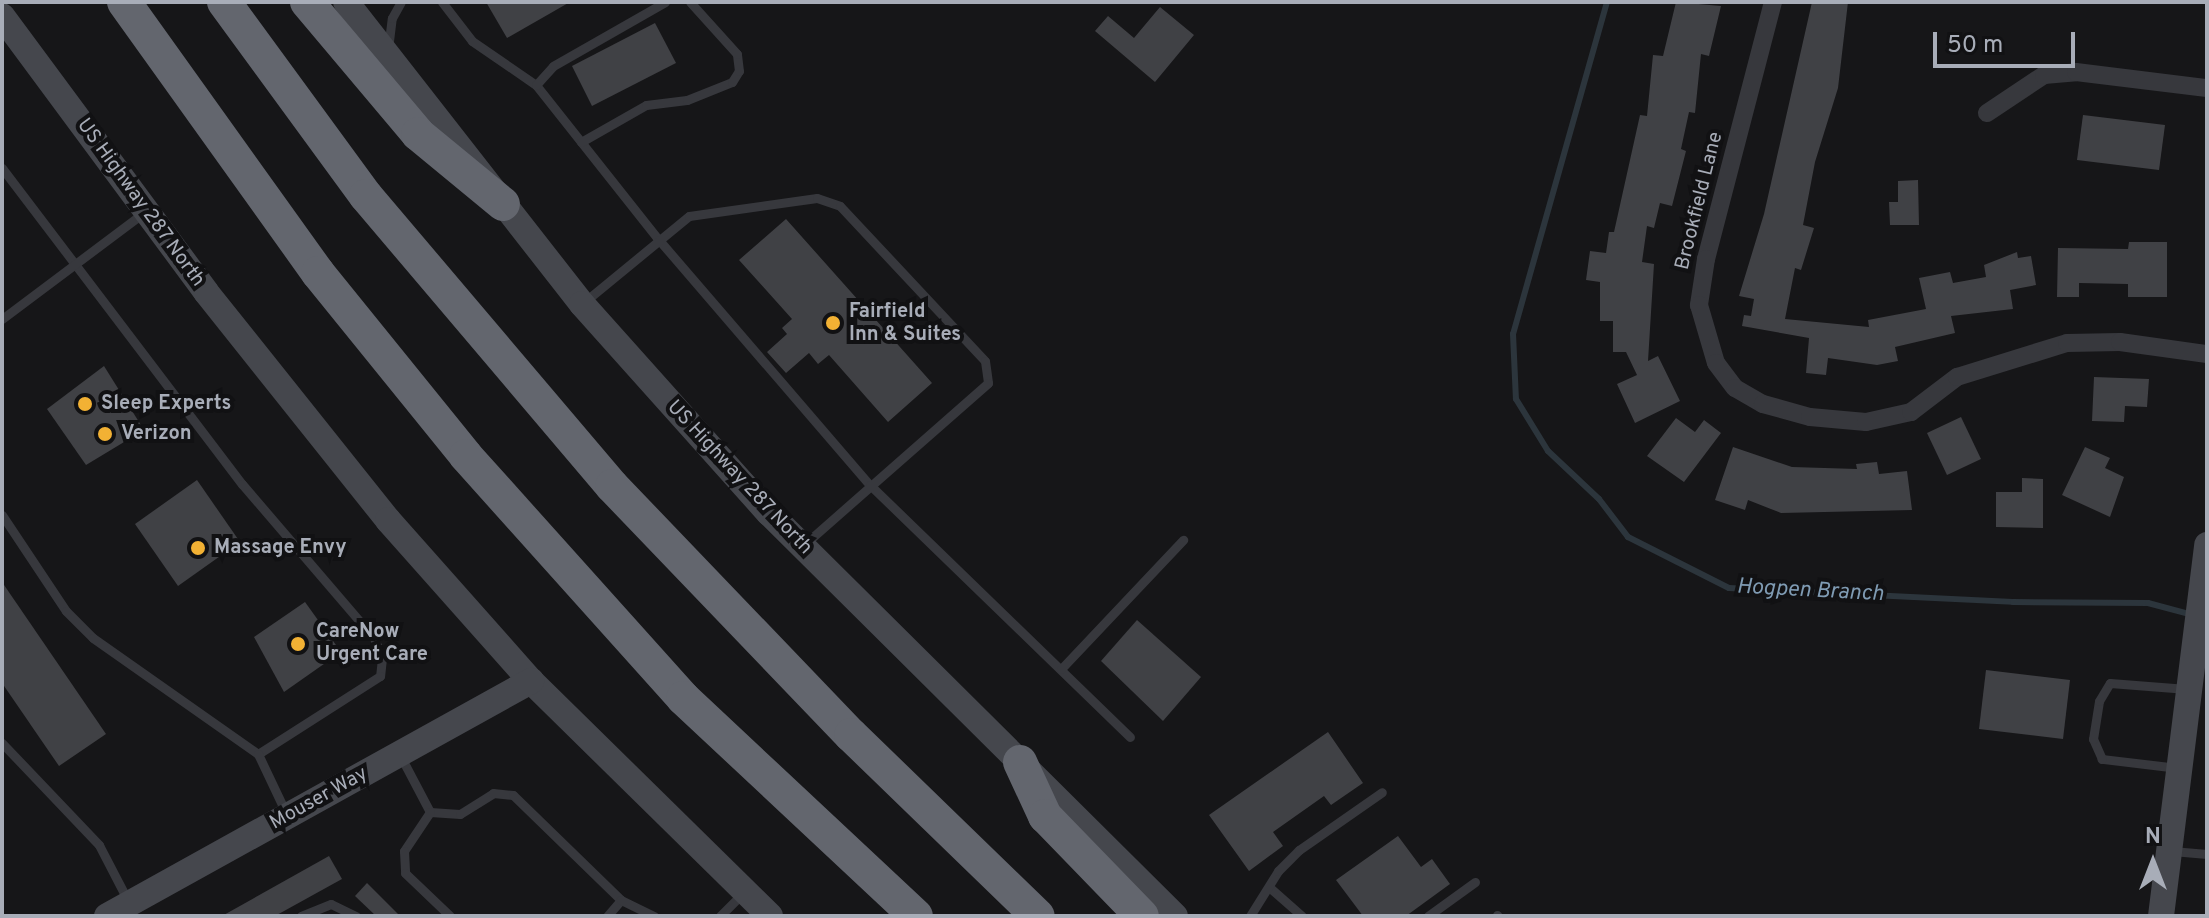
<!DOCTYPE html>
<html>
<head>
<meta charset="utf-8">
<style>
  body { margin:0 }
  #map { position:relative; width:2209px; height:918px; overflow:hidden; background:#161618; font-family:Overpass,sans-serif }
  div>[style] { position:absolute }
  .stream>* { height:6px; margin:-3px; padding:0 3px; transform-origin:3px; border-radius:3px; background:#2c353c }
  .building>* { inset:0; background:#404145 }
  .lane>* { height:9px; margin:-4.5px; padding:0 4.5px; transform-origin:4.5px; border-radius:4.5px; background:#37383d }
  .street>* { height:18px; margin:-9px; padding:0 9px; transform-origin:9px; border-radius:9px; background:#37383d }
  .secondary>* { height:26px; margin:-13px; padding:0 13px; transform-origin:13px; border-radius:13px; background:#45474d }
  .highway>* { height:34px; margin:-17px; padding:0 17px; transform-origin:17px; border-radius:17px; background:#63666e }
  .dots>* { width:22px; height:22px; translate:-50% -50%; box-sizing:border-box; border:4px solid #111113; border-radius:50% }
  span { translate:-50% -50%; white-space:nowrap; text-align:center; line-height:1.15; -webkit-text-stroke:8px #111113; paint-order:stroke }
  .street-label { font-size:20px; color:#a8adb8 }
  .poi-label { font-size:20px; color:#a8adb8; font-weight:700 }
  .left { translate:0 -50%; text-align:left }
  .water-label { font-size:22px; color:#7f9bb3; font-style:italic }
  .frame { position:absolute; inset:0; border:4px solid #a8adb8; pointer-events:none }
  .north { position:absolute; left:2113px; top:822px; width:80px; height:80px; -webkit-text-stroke:6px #111113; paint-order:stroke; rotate:0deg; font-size:22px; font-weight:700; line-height:32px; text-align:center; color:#a8adb8 }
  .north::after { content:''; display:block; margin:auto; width:28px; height:36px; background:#a8adb8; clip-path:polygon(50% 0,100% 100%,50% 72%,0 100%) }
  .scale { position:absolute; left:1933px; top:32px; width:142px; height:36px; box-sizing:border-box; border:4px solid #a8adb8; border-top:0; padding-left:10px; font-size:24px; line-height:28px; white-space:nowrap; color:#a8adb8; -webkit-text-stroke:6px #111113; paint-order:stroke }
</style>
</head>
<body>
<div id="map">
  <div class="stream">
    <i style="left:1607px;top:2px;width:345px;rotate:105.8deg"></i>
    <i style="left:1513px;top:334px;width:65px;rotate:87.4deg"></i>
    <i style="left:1516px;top:399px;width:61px;rotate:58.4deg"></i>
    <i style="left:1548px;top:451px;width:70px;rotate:43.3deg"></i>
    <i style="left:1599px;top:499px;width:48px;rotate:52.7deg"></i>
    <i style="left:1628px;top:537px;width:113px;rotate:26.8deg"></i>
    <i style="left:1729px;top:588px;width:284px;rotate:2.8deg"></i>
    <i style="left:2013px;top:602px;width:135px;rotate:0.4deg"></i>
    <i style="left:2148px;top:603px;width:47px;rotate:14.9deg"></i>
  </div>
  <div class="building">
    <i style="clip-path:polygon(486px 2px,570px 2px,507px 38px)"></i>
    <i style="clip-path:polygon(1676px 2px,1721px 6px,1709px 56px,1701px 54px,1695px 113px,1689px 112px,1681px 149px,1686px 151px,1672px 206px,1660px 203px,1654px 228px,1647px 226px,1642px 262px,1654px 264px,1648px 361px,1658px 356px,1680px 401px,1635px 423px,1617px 384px,1637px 375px,1626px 352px,1613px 352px,1613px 321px,1600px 321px,1600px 282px,1586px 280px,1590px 251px,1606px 253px,1609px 232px,1614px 232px,1640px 115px,1647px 116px,1653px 55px,1663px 56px)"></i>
    <i style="clip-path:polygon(1812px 2px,1848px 2px,1838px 88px,1815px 162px,1803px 225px,1814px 228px,1801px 270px,1795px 268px,1785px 319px,1869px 327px,1868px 320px,1926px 309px,1919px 278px,1950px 272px,1953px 283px,1986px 277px,1984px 265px,2017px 252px,2018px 258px,2031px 256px,2036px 285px,2010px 290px,2013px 309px,1951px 316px,1955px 333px,1895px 347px,1898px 361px,1877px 365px,1828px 358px,1826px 375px,1806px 373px,1809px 338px,1742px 326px,1744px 315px,1751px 316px,1754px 299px,1739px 296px,1764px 214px)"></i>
    <i style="clip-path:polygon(1160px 7px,1194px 35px,1155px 82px,1095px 31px,1108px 16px,1134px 38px)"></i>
    <i style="clip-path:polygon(655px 23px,676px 63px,592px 106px,572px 66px)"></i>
    <i style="clip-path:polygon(2083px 115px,2165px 125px,2159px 170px,2077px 160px)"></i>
    <i style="clip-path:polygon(1918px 180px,1919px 225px,1890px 225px,1889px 202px,1898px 202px,1898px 181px)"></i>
    <i style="clip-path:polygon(786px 219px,932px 383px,888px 422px,829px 355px,818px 364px,809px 353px,786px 373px,767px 352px,787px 334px,782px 328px,792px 319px,739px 260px)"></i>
    <i style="clip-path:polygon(2129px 242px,2167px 242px,2167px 297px,2128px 297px,2128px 284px,2079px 283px,2079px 297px,2057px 297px,2058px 248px,2128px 249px)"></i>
    <i style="clip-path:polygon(104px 366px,144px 430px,86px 465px,47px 409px)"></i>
    <i style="clip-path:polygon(2094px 377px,2149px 379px,2147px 407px,2125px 406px,2124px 422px,2092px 421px)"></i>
    <i style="clip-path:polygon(1961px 417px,1981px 459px,1947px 475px,1927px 433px)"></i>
    <i style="clip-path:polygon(1676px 418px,1695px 432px,1704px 420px,1721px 433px,1684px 482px,1647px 456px)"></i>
    <i style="clip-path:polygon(1733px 447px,1792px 467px,1857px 469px,1856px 464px,1877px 462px,1879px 474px,1907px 471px,1912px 510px,1781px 513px,1748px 500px,1745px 510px,1715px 500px)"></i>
    <i style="clip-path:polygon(2085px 447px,2110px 458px,2105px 468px,2124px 477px,2110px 517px,2062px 495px)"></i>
    <i style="clip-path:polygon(2022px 478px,2043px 479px,2043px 528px,1996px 527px,1996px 492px,2022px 492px)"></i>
    <i style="clip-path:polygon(197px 480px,240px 542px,178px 586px,135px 524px)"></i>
    <i style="clip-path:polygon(2px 582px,106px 734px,59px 766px,2px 683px)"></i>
    <i style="clip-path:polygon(305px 602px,341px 652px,284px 692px,254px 637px)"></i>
    <i style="clip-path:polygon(1137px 620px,1201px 677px,1163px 721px,1101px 661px)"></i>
    <i style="clip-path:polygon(1986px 670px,2070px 680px,2063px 739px,1979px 729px)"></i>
    <i style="clip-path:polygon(1328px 732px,1363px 783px,1331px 805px,1324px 796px,1273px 832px,1283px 846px,1249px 871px,1209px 815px)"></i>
    <i style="clip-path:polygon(1398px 836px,1421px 867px,1432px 859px,1450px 884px,1406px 916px,1363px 916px,1336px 880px)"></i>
    <i style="clip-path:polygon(329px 856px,342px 879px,275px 916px,222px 916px)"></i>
    <i style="clip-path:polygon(367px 883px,400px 916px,376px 916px,355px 896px)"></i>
  </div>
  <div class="lane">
    <i style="left:442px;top:2px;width:49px;rotate:52.4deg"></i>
    <i style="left:472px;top:41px;width:78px;rotate:34.5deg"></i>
    <i style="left:536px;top:85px;width:198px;rotate:51.6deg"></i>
    <i style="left:659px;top:240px;width:323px;rotate:49.3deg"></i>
    <i style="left:870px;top:485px;width:362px;rotate:44.1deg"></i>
    <i style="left:388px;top:49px;width:31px;rotate:-83deg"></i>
    <i style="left:392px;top:18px;width:18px;rotate:-61deg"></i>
    <i style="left:536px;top:85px;width:25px;rotate:-48deg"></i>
    <i style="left:553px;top:66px;width:129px;rotate:-29.7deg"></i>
    <i style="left:581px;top:142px;width:75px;rotate:-29.6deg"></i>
    <i style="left:646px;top:105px;width:41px;rotate:-7deg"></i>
    <i style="left:687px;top:100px;width:48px;rotate:-21.8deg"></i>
    <i style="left:732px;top:82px;width:13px;rotate:-58deg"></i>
    <i style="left:739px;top:71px;width:17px;rotate:-97deg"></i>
    <i style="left:737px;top:54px;width:70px;rotate:-132.1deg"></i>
    <i style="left:2px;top:168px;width:397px;rotate:52.8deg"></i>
    <i style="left:242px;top:484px;width:203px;rotate:49.4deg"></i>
    <i style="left:374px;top:638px;width:22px;rotate:68deg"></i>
    <i style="left:382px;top:658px;width:18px;rotate:96deg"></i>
    <i style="left:380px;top:676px;width:145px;rotate:147.4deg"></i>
    <i style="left:583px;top:303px;width:137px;rotate:-39.4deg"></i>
    <i style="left:689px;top:216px;width:129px;rotate:-8deg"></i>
    <i style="left:817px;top:198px;width:24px;rotate:19deg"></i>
    <i style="left:840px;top:206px;width:212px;rotate:46.9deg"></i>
    <i style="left:985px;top:361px;width:22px;rotate:82deg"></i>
    <i style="left:988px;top:383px;width:244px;rotate:138.7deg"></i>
    <i style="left:2px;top:319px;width:176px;rotate:-36.9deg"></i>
    <i style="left:2px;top:515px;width:115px;rotate:56.3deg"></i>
    <i style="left:66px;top:611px;width:38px;rotate:45deg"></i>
    <i style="left:93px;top:638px;width:202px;rotate:35.1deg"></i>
    <i style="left:258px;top:754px;width:65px;rotate:64.6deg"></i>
    <i style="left:1061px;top:669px;width:178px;rotate:-46.6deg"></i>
    <i style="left:2px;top:743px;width:141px;rotate:46.4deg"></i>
    <i style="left:99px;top:845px;width:63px;rotate:62.6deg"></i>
    <i style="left:401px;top:757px;width:62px;rotate:62.2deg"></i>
    <i style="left:2178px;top:768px;width:77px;rotate:-173.2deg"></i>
    <i style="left:2102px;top:759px;width:22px;rotate:-114deg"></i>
    <i style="left:2093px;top:739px;width:38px;rotate:-81deg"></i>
    <i style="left:2099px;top:701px;width:21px;rotate:-59deg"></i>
    <i style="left:2110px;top:683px;width:77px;rotate:4.5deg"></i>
    <i style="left:430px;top:812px;width:30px;rotate:4deg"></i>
    <i style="left:460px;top:814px;width:39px;rotate:-32deg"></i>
    <i style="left:493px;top:793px;width:20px;rotate:6deg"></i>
    <i style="left:513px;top:795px;width:151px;rotate:44.2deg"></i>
    <i style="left:621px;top:900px;width:21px;rotate:131deg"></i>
    <i style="left:430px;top:812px;width:47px;rotate:123.7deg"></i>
    <i style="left:404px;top:851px;width:22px;rotate:87deg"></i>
    <i style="left:405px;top:873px;width:62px;rotate:43.7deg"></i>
    <i style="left:2172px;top:851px;width:35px;rotate:5deg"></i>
    <i style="left:1269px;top:887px;width:44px;rotate:41.3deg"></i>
    <i style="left:621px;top:900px;width:37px;rotate:26deg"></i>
    <i style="left:1497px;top:915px;width:1px;rotate:45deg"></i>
    <i style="left:301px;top:916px;width:32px;rotate:-22deg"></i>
    <i style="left:331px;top:904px;width:28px;rotate:26deg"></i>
    <i style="left:720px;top:916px;width:33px;rotate:-45deg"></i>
    <i style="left:1250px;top:916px;width:53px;rotate:-58.1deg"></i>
    <i style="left:1278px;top:871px;width:30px;rotate:-45deg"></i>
    <i style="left:1299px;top:850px;width:101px;rotate:-34.9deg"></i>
    <i style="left:1428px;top:916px;width:58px;rotate:-35.9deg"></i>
  </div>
  <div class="street">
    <i style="left:1773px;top:2px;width:266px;rotate:104.6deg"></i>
    <i style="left:1706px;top:259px;width:47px;rotate:98.7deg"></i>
    <i style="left:1699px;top:305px;width:60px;rotate:73.7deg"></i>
    <i style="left:1716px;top:363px;width:31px;rotate:53deg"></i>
    <i style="left:1735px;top:388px;width:32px;rotate:30deg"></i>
    <i style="left:1763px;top:404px;width:49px;rotate:15.5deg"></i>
    <i style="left:1810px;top:417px;width:56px;rotate:5.1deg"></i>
    <i style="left:1866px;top:422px;width:46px;rotate:-12.5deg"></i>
    <i style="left:1911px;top:412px;width:58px;rotate:-37.3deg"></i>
    <i style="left:1957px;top:377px;width:115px;rotate:-17.2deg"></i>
    <i style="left:2067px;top:343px;width:53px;rotate:-1.1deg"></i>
    <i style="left:2120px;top:342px;width:88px;rotate:7.9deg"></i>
    <i style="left:1987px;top:113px;width:69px;rotate:-33.7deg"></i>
    <i style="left:2044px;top:75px;width:32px;rotate:-5deg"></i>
    <i style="left:2076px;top:72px;width:132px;rotate:7deg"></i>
  </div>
  <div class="secondary">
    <i style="left:346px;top:2px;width:383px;rotate:52deg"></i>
    <i style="left:582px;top:304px;width:280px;rotate:48.2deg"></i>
    <i style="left:769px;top:513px;width:572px;rotate:44.79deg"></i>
    <i style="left:2px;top:16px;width:343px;rotate:53.5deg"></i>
    <i style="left:206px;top:292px;width:292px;rotate:51.4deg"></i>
    <i style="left:388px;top:520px;width:215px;rotate:48.4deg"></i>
    <i style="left:531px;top:681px;width:335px;rotate:44.5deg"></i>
    <i style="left:107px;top:916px;width:485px;rotate:-29deg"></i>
    <i style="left:2161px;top:916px;width:374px;rotate:-82.9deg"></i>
  </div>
  <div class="highway">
    <i style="left:124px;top:2px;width:333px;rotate:54.4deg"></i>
    <i style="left:318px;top:273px;width:235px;rotate:51deg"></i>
    <i style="left:466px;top:456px;width:325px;rotate:48.1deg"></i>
    <i style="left:683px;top:698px;width:319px;rotate:43.1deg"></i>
    <i style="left:224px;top:2px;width:240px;rotate:53.8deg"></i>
    <i style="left:366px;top:196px;width:380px;rotate:49.7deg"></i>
    <i style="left:612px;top:486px;width:345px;rotate:46.2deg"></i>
    <i style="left:851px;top:735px;width:260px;rotate:44.1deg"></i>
    <i style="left:307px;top:2px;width:172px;rotate:49.9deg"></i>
    <i style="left:418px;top:134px;width:110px;rotate:39.5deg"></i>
    <i style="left:1020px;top:762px;width:60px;rotate:65.2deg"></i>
    <i style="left:1045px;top:816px;width:139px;rotate:45.9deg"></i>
  </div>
  <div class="dots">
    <i style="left:833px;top:323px;background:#f2b134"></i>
    <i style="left:85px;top:404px;background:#f2b134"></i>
    <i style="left:105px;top:434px;background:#f2b134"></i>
    <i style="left:198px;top:548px;background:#f2b134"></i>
    <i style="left:298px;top:644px;background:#f2b134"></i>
  </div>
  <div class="street-label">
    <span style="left:1700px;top:201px;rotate:-76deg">Brookfield Lane</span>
    <span style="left:140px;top:203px;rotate:54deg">US Highway 287 North</span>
    <span style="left:739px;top:478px;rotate:47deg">US Highway 287 North</span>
    <span style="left:319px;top:799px;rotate:-29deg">Mouser Way</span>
  </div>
  <div class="poi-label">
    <span class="left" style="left:849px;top:324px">Fairfield<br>Inn &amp; Suites</span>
    <span class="left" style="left:101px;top:404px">Sleep Experts</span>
    <span class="left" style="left:121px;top:434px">Verizon</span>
    <span class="left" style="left:214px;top:548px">Massage Envy</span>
    <span class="left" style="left:316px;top:644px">CareNow<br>Urgent Care</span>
  </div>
  <div class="water-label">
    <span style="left:1810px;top:591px;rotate:3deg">Hogpen Branch</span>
  </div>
  <div class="frame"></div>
  <div class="north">N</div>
  <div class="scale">50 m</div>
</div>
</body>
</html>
